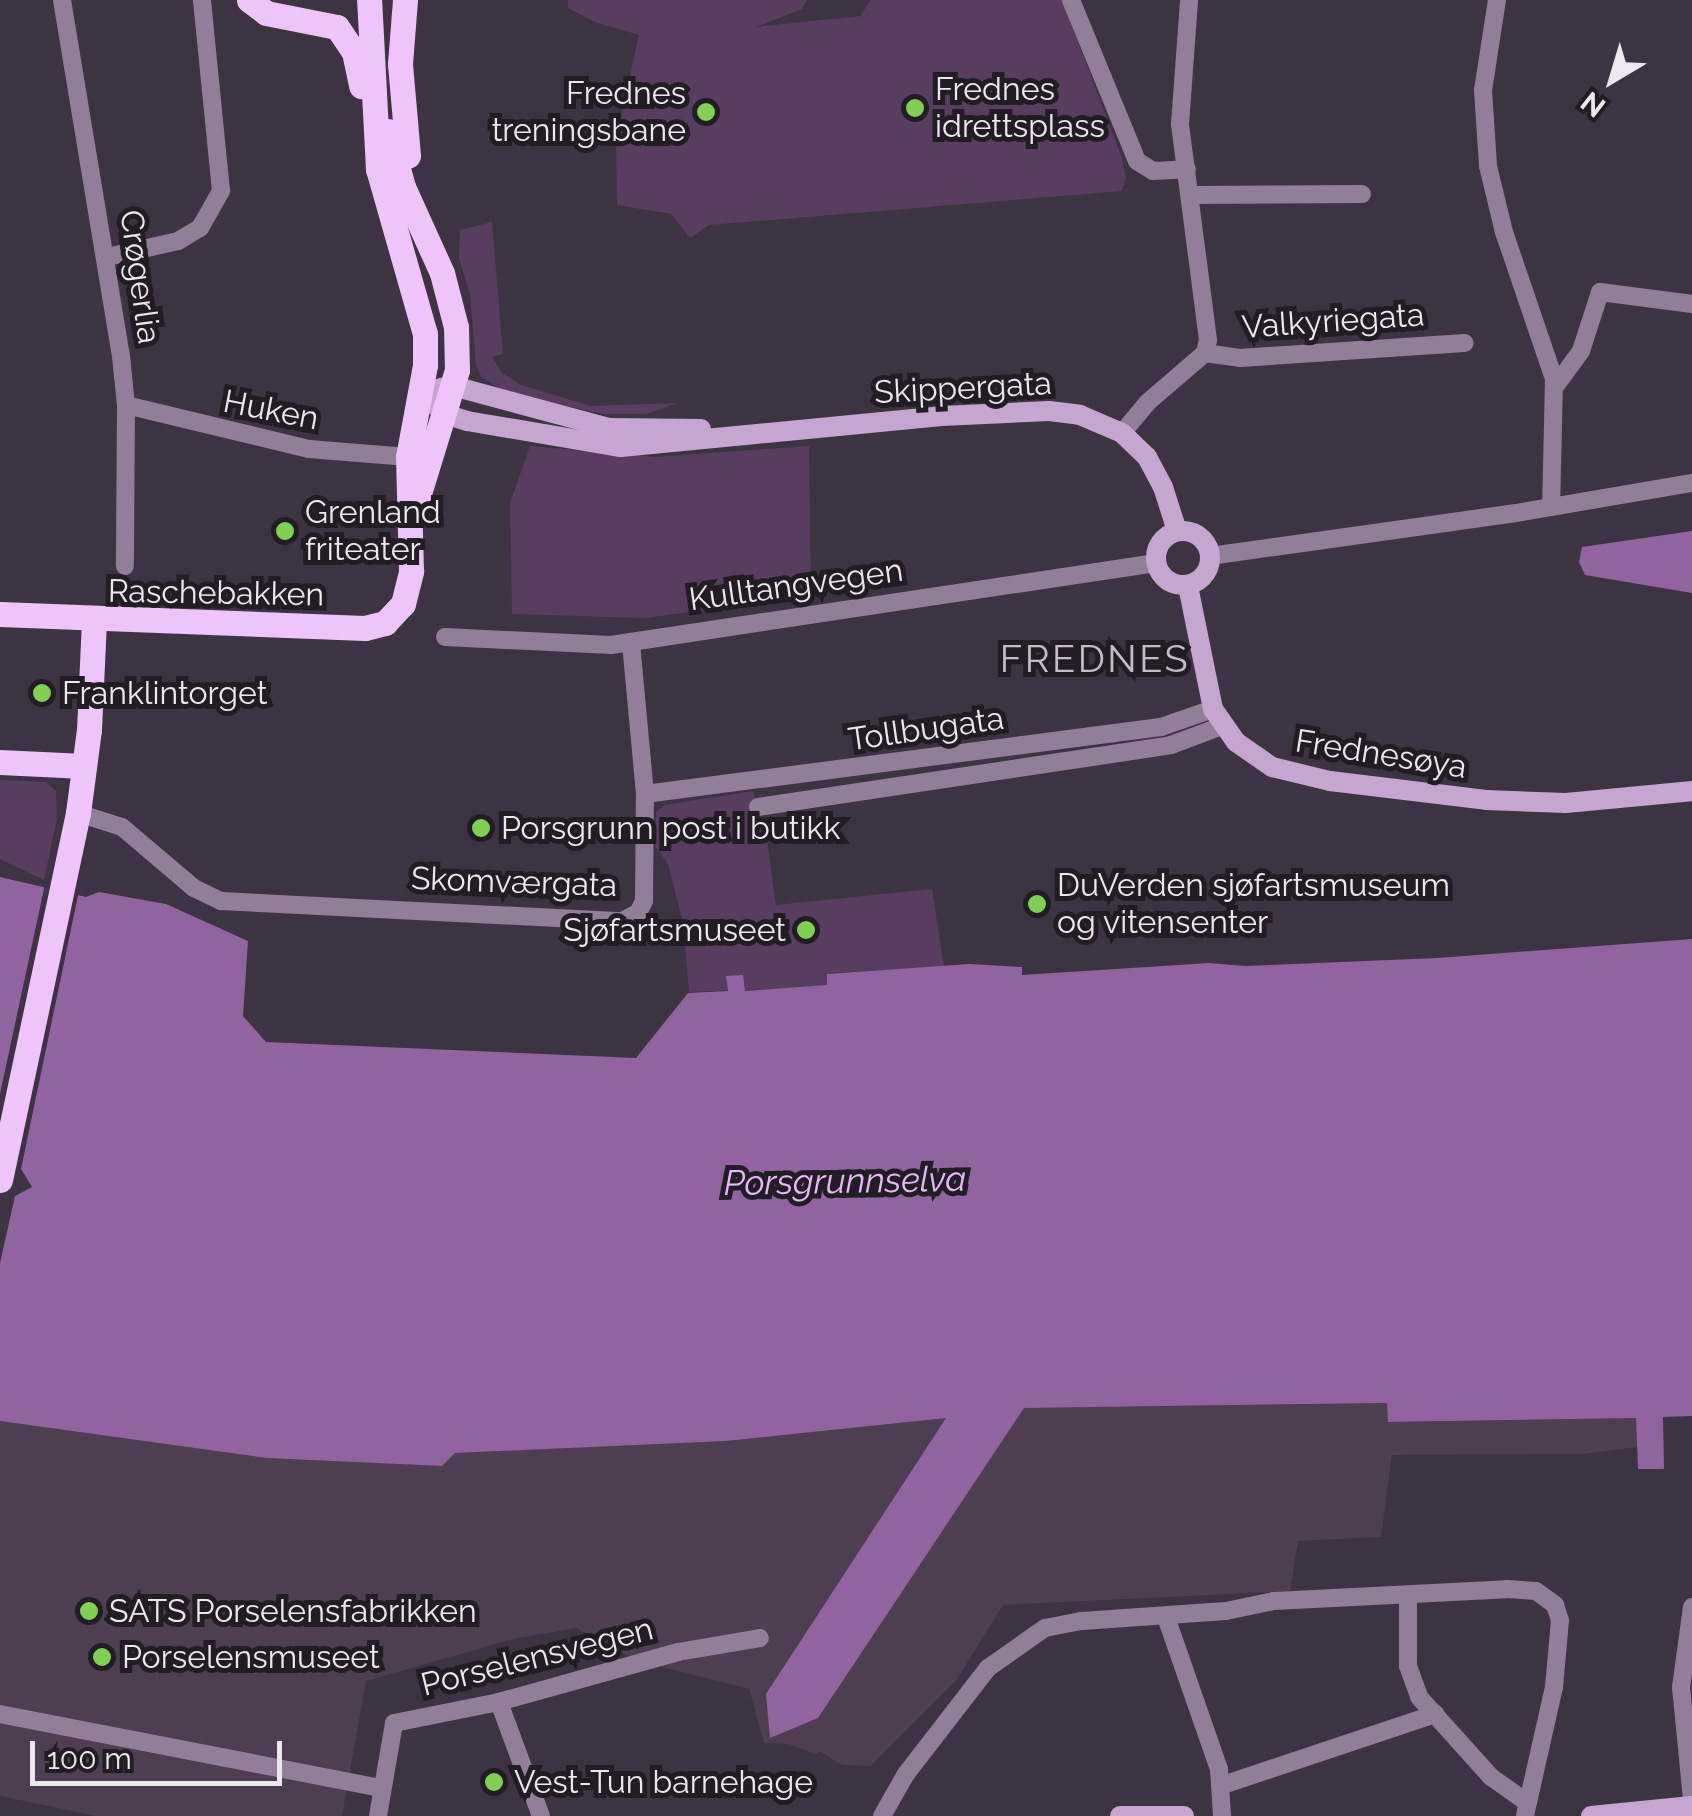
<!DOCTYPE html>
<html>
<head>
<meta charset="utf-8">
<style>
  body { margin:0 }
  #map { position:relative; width:1692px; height:1816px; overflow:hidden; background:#3e3342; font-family:Raleway,sans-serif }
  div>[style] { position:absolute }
  .built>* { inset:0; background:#4d3e52 }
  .green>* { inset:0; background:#583d61 }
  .water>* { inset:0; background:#91639f }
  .pier>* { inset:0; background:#3e3342 }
  .street>* { height:18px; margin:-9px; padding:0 9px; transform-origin:9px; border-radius:9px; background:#937e99 }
  .secondary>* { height:20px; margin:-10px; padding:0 10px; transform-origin:10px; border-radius:10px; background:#c6a5d0 }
  .secondary>.ring { margin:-10px; padding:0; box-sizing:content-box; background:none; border:20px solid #c6a5d0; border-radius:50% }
  .primary>* { height:25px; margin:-12.5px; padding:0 12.5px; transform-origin:12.5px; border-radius:12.5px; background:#eec4fb }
  .dots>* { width:28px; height:28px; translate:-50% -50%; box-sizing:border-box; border:5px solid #221d24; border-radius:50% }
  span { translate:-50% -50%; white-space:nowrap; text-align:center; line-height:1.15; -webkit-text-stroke:10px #221d24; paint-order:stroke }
  .poi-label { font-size:32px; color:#eee7f0 }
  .left { translate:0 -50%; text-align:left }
  .right { translate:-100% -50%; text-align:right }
  .street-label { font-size:32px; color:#eee7f0 }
  .water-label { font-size:35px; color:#eab7fa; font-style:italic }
  .quarter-label { font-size:38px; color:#c8bacd; letter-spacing:2.5px }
  .north { position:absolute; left:1562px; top:30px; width:100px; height:100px; -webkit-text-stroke:8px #221d24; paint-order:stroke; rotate:218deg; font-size:28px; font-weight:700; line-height:40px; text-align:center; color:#eee7f0 }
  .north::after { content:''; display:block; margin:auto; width:35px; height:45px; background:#eee7f0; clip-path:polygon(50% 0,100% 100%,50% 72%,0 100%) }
  .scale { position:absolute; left:30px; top:1741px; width:252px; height:45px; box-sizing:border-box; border:5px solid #eee7f0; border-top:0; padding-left:12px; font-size:30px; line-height:35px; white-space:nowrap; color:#eee7f0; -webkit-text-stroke:8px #221d24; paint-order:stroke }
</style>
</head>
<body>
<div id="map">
  <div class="built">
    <i style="clip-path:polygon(1388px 1403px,1388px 1422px,1637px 1418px,1638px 1447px,1583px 1454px,1392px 1455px,1381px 1537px,1298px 1541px,1290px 1591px,1003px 1605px,957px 1679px,870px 1766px,842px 1765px,819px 1751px,816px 1754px,788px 1744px,764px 1743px,749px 1689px,636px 1660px,576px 1628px,513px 1639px,366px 1681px,342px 1816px,96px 1816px,0 1796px,0 1421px,266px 1458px,441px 1466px,454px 1453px,726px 1441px,947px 1417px,940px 1428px,1024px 1408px)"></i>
  </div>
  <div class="green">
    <i style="clip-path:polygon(568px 0,807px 0,802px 9px,756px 27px,860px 16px,871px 0,1062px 0,1122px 158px,1126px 179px,1122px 191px,709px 225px,690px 238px,671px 214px,617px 205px,616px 138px,639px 35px,595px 22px,568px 8px)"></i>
    <i style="clip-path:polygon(492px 222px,503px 354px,492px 357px,502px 373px,521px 385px,591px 406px,677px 403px,647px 414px,603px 414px,508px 393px,482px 378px,476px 365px,470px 294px,459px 258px,460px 230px)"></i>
    <i style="clip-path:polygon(530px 446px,654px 457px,809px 446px,811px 595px,646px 618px,512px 614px,510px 503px)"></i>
    <i style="clip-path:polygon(0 780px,46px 782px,56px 791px,57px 818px,44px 880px,0 859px)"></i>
    <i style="clip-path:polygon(753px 791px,766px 834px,776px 905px,932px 889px,944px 967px,829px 973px,828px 985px,799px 988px,689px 992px,683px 922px,668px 864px,655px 846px,656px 812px,665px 805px)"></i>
  </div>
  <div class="water">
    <i style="clip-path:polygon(1692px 531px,1692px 593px,1585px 575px,1579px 562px,1582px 547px)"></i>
    <i style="clip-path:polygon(0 877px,86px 897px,99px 892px,166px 904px,248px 941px,243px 1016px,266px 1042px,636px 1058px,688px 993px,728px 991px,726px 976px,743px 975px,745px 991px,827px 985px,827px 974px,969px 964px,1022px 967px,1022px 975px,1209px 963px,1245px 966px,1437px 958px,1692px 939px,1692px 1416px,1663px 1417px,1664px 1469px,1638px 1469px,1636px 1418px,1388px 1422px,1387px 1403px,1024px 1408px,818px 1718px,770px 1738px,766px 1694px,946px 1418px,726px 1441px,455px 1453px,442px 1466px,266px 1458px,0 1421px)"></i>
  </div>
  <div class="pier">
    <i style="clip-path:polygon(45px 884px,79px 891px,21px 1169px,32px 1187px,15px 1196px,0 1263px,0 1094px)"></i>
  </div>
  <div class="street">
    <i style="left:62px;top:0;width:361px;rotate:80.6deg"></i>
    <i style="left:121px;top:356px;width:49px;rotate:84.2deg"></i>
    <i style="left:126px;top:405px;width:161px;rotate:90.4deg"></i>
    <i style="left:1071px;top:0;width:174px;rotate:67.7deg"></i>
    <i style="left:1137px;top:161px;width:19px;rotate:32deg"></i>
    <i style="left:1153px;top:171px;width:34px;rotate:-3deg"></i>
    <i style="left:1497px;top:0;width:91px;rotate:98.8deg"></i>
    <i style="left:1483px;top:90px;width:76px;rotate:86.2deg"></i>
    <i style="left:1488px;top:166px;width:68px;rotate:76.4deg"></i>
    <i style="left:1504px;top:232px;width:155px;rotate:71.2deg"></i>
    <i style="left:1554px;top:379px;width:128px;rotate:91.3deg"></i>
    <i style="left:1191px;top:195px;width:171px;rotate:-0.3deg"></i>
    <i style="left:107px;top:257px;width:73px;rotate:-12.7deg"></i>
    <i style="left:178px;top:241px;width:26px;rotate:-31deg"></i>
    <i style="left:200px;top:228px;width:43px;rotate:-60.4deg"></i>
    <i style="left:221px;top:191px;width:192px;rotate:-95.7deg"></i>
    <i style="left:1205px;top:353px;width:35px;rotate:8deg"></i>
    <i style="left:1240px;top:358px;width:225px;rotate:-3.8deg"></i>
    <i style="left:1554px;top:388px;width:46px;rotate:-53.9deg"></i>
    <i style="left:1581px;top:351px;width:62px;rotate:-72.1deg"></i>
    <i style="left:1600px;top:292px;width:93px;rotate:7.4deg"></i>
    <i style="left:126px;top:405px;width:188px;rotate:13.5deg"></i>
    <i style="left:309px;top:449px;width:99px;rotate:4.6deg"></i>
    <i style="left:1122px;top:433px;width:40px;rotate:-50deg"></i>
    <i style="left:1148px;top:402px;width:75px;rotate:-40.7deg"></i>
    <i style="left:1205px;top:353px;width:13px;rotate:-77deg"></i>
    <i style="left:1208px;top:340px;width:218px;rotate:-97.4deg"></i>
    <i style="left:1180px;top:124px;width:124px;rotate:-85.8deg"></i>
    <i style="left:1210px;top:556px;width:309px;rotate:-8deg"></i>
    <i style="left:1516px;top:513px;width:179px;rotate:-9.7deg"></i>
    <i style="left:445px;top:637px;width:166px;rotate:2.8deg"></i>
    <i style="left:611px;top:645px;width:551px;rotate:-8.56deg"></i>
    <i style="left:645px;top:794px;width:520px;rotate:-7.4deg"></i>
    <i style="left:1161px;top:727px;width:55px;rotate:-19.1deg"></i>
    <i style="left:758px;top:807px;width:418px;rotate:-8.5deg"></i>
    <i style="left:1171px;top:745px;width:54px;rotate:-20.4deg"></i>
    <i style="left:78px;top:813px;width:46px;rotate:17.7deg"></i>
    <i style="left:122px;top:827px;width:94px;rotate:40.3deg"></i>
    <i style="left:194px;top:888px;width:30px;rotate:26deg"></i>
    <i style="left:221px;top:901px;width:401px;rotate:2.9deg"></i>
    <i style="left:622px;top:921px;width:18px;rotate:-27deg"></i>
    <i style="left:638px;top:913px;width:13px;rotate:-63deg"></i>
    <i style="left:644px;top:901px;width:107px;rotate:-89.5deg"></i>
    <i style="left:645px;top:794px;width:153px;rotate:-95.3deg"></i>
    <i style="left:1408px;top:1595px;width:71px;rotate:90deg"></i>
    <i style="left:1408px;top:1666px;width:33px;rotate:70deg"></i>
    <i style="left:1419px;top:1697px;width:108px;rotate:48deg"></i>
    <i style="left:1491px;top:1777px;width:42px;rotate:35.2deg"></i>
    <i style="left:1692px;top:1607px;width:81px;rotate:97.8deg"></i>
    <i style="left:1681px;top:1687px;width:114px;rotate:84.4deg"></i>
    <i style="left:1166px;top:1617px;width:161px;rotate:70.8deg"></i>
    <i style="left:1219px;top:1769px;width:47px;rotate:86.3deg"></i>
    <i style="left:499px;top:1702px;width:121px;rotate:69.8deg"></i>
    <i style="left:0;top:1714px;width:389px;rotate:11deg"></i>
    <i style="left:1223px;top:1785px;width:224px;rotate:-18.5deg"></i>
    <i style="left:378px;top:1816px;width:94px;rotate:-80.2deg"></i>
    <i style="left:394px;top:1723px;width:107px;rotate:-11.3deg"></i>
    <i style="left:499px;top:1702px;width:186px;rotate:-15.6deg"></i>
    <i style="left:678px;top:1652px;width:83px;rotate:-9.7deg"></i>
    <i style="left:882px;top:1816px;width:48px;rotate:-60.3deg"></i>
    <i style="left:906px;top:1774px;width:134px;rotate:-52.3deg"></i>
    <i style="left:988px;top:1668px;width:70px;rotate:-35.1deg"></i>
    <i style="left:1045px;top:1628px;width:38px;rotate:-11deg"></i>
    <i style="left:1082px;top:1621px;width:144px;rotate:-4deg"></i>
    <i style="left:1226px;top:1611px;width:49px;rotate:-11.8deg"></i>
    <i style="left:1274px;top:1601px;width:233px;rotate:-2.9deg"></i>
    <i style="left:1507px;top:1589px;width:29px;rotate:4deg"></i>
    <i style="left:1536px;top:1591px;width:24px;rotate:36deg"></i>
    <i style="left:1555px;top:1605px;width:16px;rotate:72deg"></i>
    <i style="left:1560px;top:1620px;width:67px;rotate:95.1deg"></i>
    <i style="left:1554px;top:1687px;width:132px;rotate:102.7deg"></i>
  </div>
  <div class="secondary">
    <i style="left:441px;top:388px;width:12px;rotate:-9deg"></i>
    <i style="left:453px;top:386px;width:162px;rotate:15.1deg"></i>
    <i style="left:609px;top:428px;width:92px;rotate:0.6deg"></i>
    <i style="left:420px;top:392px;width:33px;rotate:41deg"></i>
    <i style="left:445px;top:414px;width:23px;rotate:18deg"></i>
    <i style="left:467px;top:421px;width:156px;rotate:9.6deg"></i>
    <i style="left:621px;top:447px;width:322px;rotate:-5.5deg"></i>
    <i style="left:942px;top:416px;width:107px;rotate:-2.7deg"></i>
    <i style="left:1049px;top:411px;width:31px;rotate:7deg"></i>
    <i style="left:1080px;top:415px;width:46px;rotate:23.2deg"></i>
    <i style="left:1122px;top:433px;width:35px;rotate:44deg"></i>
    <i style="left:1147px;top:457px;width:34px;rotate:62deg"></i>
    <i style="left:1163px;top:487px;width:46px;rotate:72.3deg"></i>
    <i class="ring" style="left:1156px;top:531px;width:34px;height:34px"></i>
    <i style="left:1188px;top:586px;width:126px;rotate:78.5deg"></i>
    <i style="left:1213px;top:709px;width:40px;rotate:55.1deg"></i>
    <i style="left:1236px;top:742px;width:44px;rotate:34.8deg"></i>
    <i style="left:1272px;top:767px;width:60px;rotate:13.6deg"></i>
    <i style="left:1330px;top:781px;width:157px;rotate:6.9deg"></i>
    <i style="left:1486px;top:800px;width:80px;rotate:2.1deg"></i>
    <i style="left:1566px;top:803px;width:127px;rotate:-5.4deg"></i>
    <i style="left:1120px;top:1816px;width:64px"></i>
    <i style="left:1591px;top:1816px;width:101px;rotate:-5.7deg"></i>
  </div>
  <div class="primary">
    <i style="left:249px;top:0;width:21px;rotate:37deg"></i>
    <i style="left:266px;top:13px;width:72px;rotate:11.2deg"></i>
    <i style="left:337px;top:27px;width:30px;rotate:56deg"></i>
    <i style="left:354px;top:52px;width:35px;rotate:78deg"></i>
    <i style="left:405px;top:0;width:64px;rotate:94.5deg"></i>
    <i style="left:400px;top:64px;width:92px;rotate:85deg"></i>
    <i style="left:388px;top:131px;width:58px;rotate:75deg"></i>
    <i style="left:403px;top:187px;width:94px;rotate:65.6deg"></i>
    <i style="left:442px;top:273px;width:56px;rotate:75.5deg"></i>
    <i style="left:456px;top:327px;width:43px;rotate:88.7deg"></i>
    <i style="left:457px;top:370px;width:133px;rotate:107.1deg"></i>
    <i style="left:0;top:614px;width:365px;rotate:2.2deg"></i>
    <i style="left:365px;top:628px;width:21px;rotate:-14deg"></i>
    <i style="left:385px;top:623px;width:26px;rotate:-47deg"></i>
    <i style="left:403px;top:604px;width:34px;rotate:-76deg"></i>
    <i style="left:411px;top:571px;width:114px;rotate:-91.5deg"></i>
    <i style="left:408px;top:457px;width:94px;rotate:-79.5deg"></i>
    <i style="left:425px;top:365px;width:31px;rotate:-90deg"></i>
    <i style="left:425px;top:334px;width:172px;rotate:-105.9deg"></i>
    <i style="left:378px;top:169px;width:169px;rotate:-93deg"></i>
    <i style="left:0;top:762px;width:84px;rotate:2.7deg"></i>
    <i style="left:0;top:1180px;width:375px;rotate:-78deg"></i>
    <i style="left:78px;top:813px;width:84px;rotate:-82.5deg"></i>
    <i style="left:89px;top:730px;width:112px;rotate:-87.4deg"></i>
  </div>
  <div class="dots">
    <i style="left:915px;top:108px;background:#80d051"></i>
    <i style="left:706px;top:112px;background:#80d051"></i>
    <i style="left:285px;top:531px;background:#80d051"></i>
    <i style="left:42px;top:693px;background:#80d051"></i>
    <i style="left:481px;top:828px;background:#80d051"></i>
    <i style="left:1037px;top:904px;background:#80d051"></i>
    <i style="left:806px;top:930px;background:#80d051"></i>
    <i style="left:89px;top:1611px;background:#80d051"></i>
    <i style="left:102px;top:1657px;background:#80d051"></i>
    <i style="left:494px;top:1782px;background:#80d051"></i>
  </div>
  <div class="poi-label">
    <span class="left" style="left:935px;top:108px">Frednes<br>idrettsplass</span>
    <span class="right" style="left:686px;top:112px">Frednes<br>treningsbane</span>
    <span class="left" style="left:305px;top:531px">Grenland<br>friteater</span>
    <span class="left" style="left:62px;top:693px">Franklintorget</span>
    <span class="left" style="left:501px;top:828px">Porsgrunn post i butikk</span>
    <span class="left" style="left:1057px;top:904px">DuVerden sjøfartsmuseum<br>og vitensenter</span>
    <span class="right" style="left:786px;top:930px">Sjøfartsmuseet</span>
    <span class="left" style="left:109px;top:1611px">SATS Porselensfabrikken</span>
    <span class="left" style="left:122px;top:1657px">Porselensmuseet</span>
    <span class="left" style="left:514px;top:1782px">Vest-Tun barnehage</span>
  </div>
  <div class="street-label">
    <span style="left:140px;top:277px;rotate:82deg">Crøgerlia</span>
    <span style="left:1333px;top:321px;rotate:-4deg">Valkyriegata</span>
    <span style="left:963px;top:388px;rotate:-3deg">Skippergata</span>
    <span style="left:271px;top:410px;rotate:11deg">Huken</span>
    <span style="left:796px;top:585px;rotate:-8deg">Kulltangvegen</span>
    <span style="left:216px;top:593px;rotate:1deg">Raschebakken</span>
    <span style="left:926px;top:729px;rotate:-8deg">Tollbugata</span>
    <span style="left:1381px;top:754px;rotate:9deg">Frednesøya</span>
    <span style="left:514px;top:882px;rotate:2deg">Skomværgata</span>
    <span style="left:537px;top:1657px;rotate:-14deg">Porselensvegen</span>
  </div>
  <div class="water-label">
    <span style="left:845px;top:1181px;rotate:-1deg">Porsgrunnselva</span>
  </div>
  <div class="quarter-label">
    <span style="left:1095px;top:659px">FREDNES</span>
  </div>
  <div class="north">N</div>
  <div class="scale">100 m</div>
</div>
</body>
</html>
